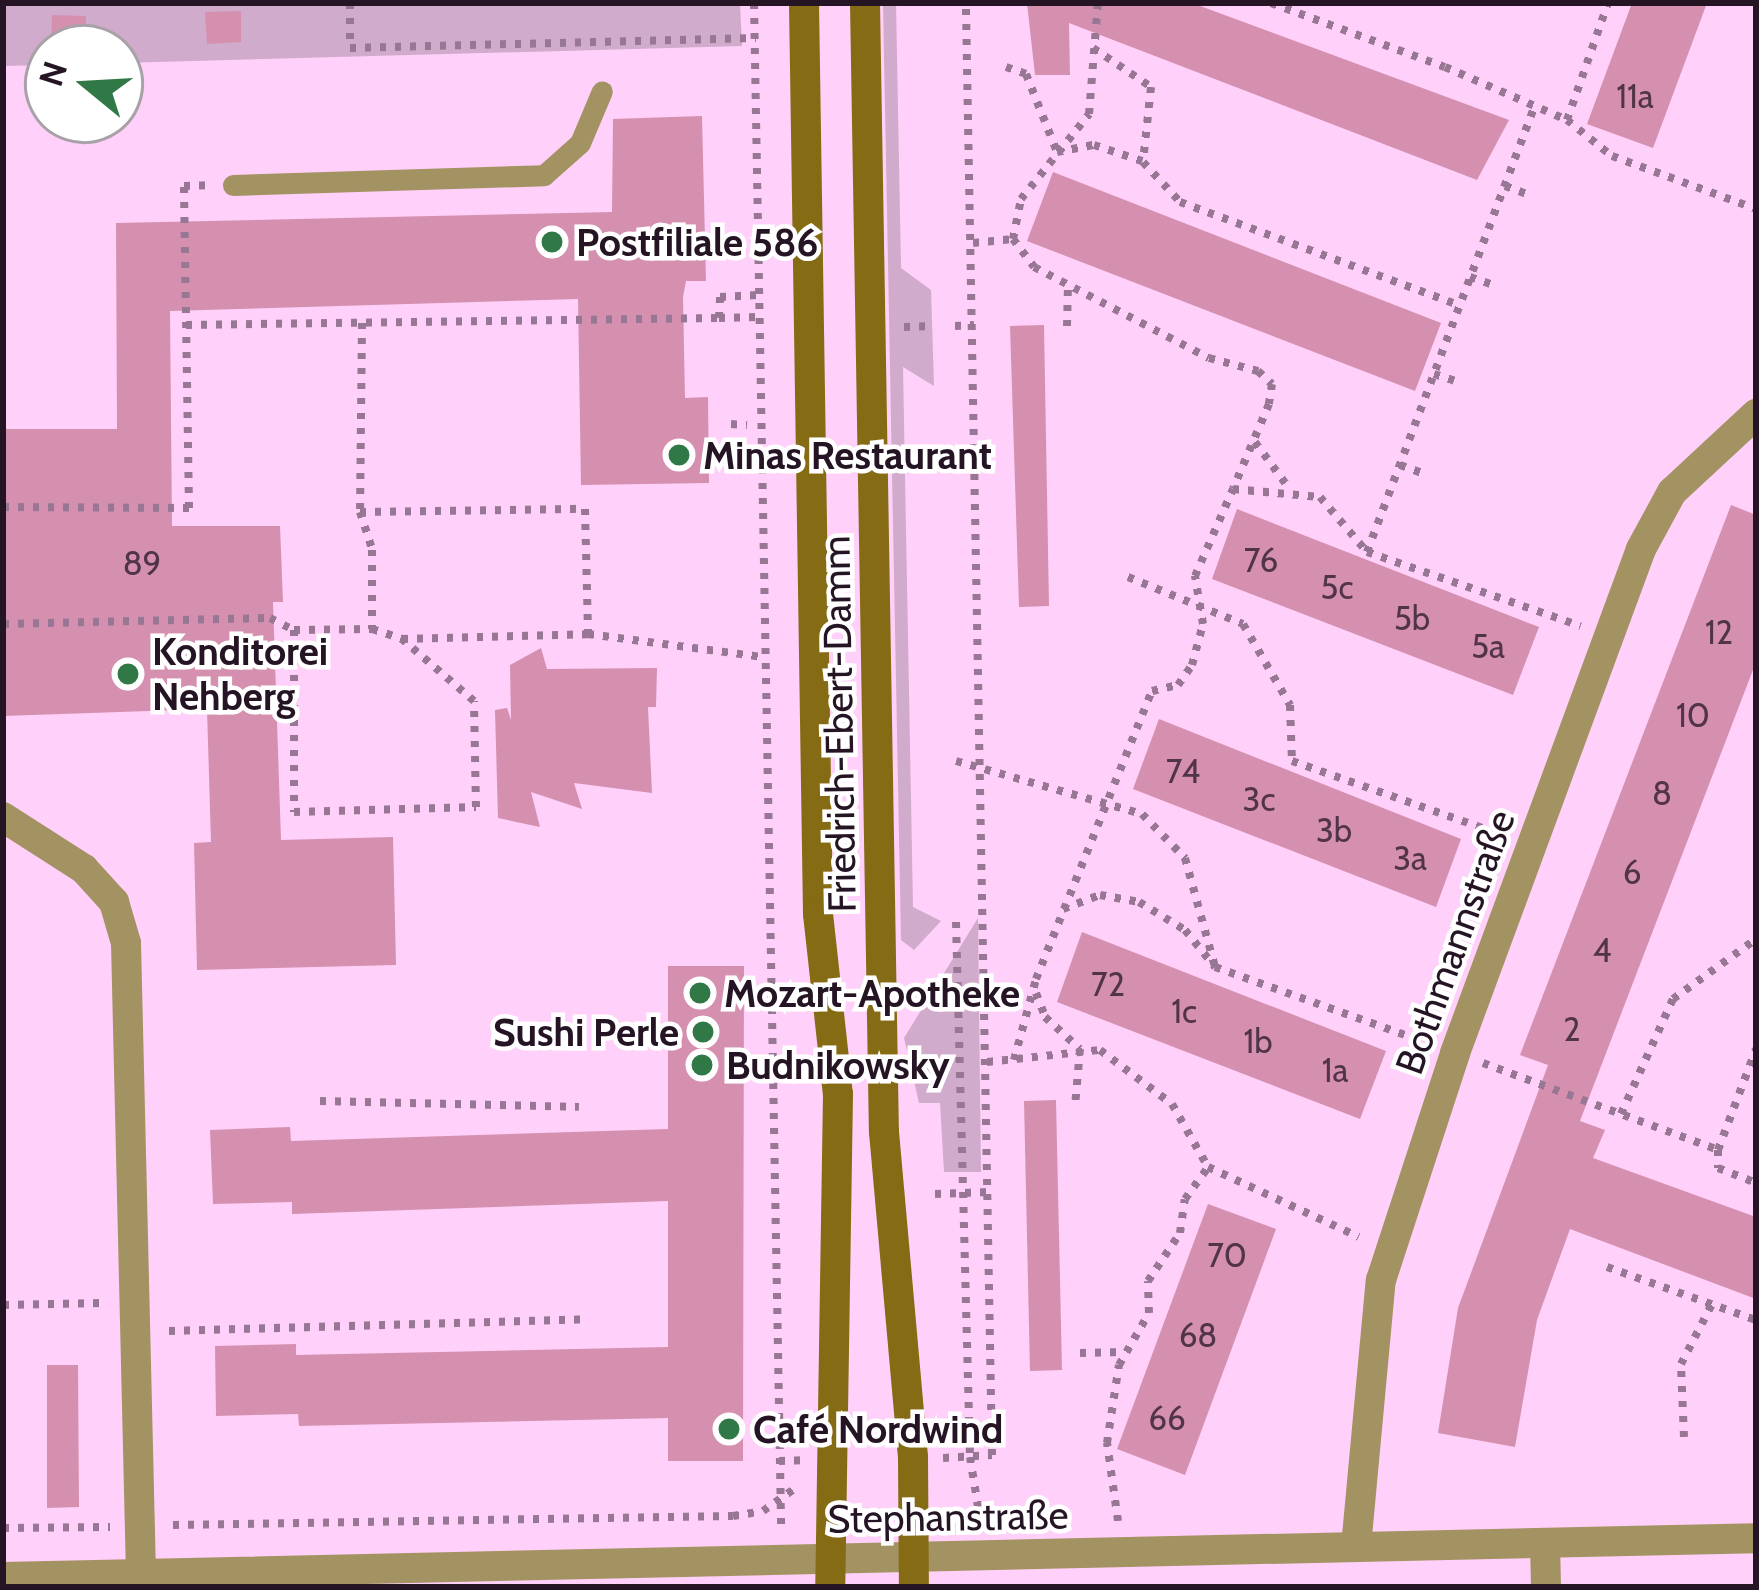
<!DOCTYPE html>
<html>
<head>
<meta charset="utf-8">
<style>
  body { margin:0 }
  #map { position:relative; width:1759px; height:1590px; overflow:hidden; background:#ffd0f9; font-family:Cabin,sans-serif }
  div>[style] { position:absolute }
  .green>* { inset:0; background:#d1abcb }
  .building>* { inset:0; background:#d590b0 }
  .path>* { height:8px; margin-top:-4px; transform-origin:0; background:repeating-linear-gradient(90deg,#977793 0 6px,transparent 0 15px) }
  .lane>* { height:21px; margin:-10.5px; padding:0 10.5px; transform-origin:10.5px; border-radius:10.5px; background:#a39262 }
  .street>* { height:30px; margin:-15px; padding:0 15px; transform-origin:15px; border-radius:15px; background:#a39262 }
  .secondary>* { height:30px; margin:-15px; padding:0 15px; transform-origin:15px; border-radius:15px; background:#856b14 }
  .dots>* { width:33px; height:33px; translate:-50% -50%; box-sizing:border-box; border:6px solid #fff; border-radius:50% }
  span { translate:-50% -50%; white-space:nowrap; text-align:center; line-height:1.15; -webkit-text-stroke:9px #fff; paint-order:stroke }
  .number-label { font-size:33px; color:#513447 }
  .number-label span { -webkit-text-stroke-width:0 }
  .poi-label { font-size:39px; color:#251524; font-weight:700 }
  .left { translate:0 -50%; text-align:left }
  .right { translate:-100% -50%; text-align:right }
  .street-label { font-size:39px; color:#251524 }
  .frame { position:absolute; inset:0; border:6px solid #251524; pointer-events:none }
  .north { position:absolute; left:24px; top:24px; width:120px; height:120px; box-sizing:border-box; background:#fff; border:3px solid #a8a1a7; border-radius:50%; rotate:288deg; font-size:33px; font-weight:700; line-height:48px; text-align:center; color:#251524 }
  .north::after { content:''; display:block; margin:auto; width:42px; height:54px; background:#307946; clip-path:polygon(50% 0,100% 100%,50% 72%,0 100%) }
</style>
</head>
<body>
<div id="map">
  <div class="green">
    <i style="clip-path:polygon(3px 3px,740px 3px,742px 46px,120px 63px,120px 48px,48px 48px,48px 65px,3px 66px)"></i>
    <i style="clip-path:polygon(883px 3px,896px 3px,901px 268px,931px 290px,934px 386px,903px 367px,913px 907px,941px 921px,914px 950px,901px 940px)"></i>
    <i style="clip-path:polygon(978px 918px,981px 1172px,944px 1172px,940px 1103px,919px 1103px,904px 1038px)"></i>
  </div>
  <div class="building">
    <i style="clip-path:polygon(1027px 3px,1192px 3px,1509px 120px,1477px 180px,1069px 23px,1070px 75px,1035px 75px)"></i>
    <i style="clip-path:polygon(1632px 3px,1707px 3px,1653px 148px,1587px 124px)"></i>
    <i style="clip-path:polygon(241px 11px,241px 42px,207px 44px,205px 12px)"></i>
    <i style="clip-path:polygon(52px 15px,86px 16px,86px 48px,51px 48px)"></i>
    <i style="clip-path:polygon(702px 116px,706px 281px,686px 281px,683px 297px,685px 398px,708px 397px,709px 483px,581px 485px,578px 299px,170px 311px,172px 526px,280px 526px,283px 602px,273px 602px,281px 840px,393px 837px,396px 965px,197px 970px,194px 843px,211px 842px,207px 709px,3px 716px,3px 429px,117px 429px,116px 223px,612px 212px,613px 119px)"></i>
    <i style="clip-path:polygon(1053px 172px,1441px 323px,1415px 391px,1027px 241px)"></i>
    <i style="clip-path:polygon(1044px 325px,1049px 606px,1019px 607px,1010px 326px)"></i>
    <i style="clip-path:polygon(1731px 505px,1756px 515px,1756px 662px,1580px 1121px,1605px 1130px,1593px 1158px,1756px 1217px,1756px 1299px,1570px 1229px,1537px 1320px,1515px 1447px,1438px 1433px,1458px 1308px,1548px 1065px,1520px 1055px)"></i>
    <i style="clip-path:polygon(1237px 509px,1539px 627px,1513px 695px,1212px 579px)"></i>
    <i style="clip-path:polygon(541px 648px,547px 669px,657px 668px,656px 707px,648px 707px,652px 793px,574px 783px,582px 809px,531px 792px,540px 827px,498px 818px,495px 710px,507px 708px,511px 720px,510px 665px)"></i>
    <i style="clip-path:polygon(1159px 719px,1461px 839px,1436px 907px,1133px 789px)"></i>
    <i style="clip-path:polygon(1082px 932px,1386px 1051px,1360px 1119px,1057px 1002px)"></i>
    <i style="clip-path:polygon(668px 966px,744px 966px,743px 1461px,668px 1461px,668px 1418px,299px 1426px,298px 1414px,216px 1416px,215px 1346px,296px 1344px,296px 1355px,668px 1347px,668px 1201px,292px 1214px,292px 1202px,213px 1204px,210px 1130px,290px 1127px,291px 1141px,668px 1129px)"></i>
    <i style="clip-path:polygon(1056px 1100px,1062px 1370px,1030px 1371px,1024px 1101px)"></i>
    <i style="clip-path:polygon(1208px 1204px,1276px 1229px,1185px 1475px,1117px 1449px)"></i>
    <i style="clip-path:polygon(47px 1365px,78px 1365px,79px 1507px,47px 1508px)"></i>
  </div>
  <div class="path">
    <i style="left:350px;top:3px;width:45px;rotate:90deg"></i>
    <i style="left:350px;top:48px;width:406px;rotate:-1.4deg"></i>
    <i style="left:754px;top:3px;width:1522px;rotate:88.98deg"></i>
    <i style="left:1271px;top:3px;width:185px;rotate:20.2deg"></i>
    <i style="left:1445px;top:67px;width:133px;rotate:23.5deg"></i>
    <i style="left:1567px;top:120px;width:58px;rotate:38.7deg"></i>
    <i style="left:1612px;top:156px;width:153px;rotate:20.2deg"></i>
    <i style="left:1093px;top:48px;width:70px;rotate:33.9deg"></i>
    <i style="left:1151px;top:87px;width:75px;rotate:96.1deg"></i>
    <i style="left:1143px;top:162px;width:54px;rotate:47.2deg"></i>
    <i style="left:1180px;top:202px;width:297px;rotate:20.3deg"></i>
    <i style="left:1006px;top:67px;width:21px;rotate:19deg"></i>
    <i style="left:1026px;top:74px;width:84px;rotate:68.3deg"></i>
    <i style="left:1057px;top:152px;width:38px;rotate:-11deg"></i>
    <i style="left:1094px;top:145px;width:51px;rotate:18.4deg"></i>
    <i style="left:1567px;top:120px;width:124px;rotate:-70.7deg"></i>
    <i style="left:1505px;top:186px;width:27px;rotate:20deg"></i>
    <i style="left:1013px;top:239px;width:41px;rotate:-78.7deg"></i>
    <i style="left:1021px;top:199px;width:109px;rotate:-51.3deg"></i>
    <i style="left:1089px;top:114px;width:111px;rotate:-85.4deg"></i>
    <i style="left:973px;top:243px;width:40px;rotate:-5.7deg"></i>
    <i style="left:1013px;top:239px;width:35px;rotate:53deg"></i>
    <i style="left:1034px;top:267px;width:197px;rotate:27.5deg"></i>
    <i style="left:1209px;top:358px;width:51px;rotate:14.9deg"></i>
    <i style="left:1258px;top:371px;width:19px;rotate:43deg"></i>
    <i style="left:1272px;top:384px;width:20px;rotate:99deg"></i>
    <i style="left:1269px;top:404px;width:92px;rotate:113deg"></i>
    <i style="left:1233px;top:489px;width:87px;rotate:5.3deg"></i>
    <i style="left:1320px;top:497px;width:72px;rotate:49.5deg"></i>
    <i style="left:1367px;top:552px;width:226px;rotate:19.1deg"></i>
    <i style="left:1470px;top:277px;width:24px;rotate:19deg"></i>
    <i style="left:719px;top:318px;width:40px;rotate:-1.4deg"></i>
    <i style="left:362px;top:323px;width:189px;rotate:90.6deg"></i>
    <i style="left:360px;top:512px;width:40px;rotate:72deg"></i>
    <i style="left:372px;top:550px;width:79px;rotate:90deg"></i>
    <i style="left:372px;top:629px;width:32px;rotate:18deg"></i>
    <i style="left:402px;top:639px;width:186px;rotate:-1.5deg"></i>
    <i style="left:588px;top:634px;width:177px;rotate:7.5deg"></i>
    <i style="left:186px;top:325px;width:533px;rotate:-0.75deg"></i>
    <i style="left:719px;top:318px;width:21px;rotate:-87deg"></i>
    <i style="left:720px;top:297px;width:38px;rotate:-3deg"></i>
    <i style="left:955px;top:326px;width:19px;rotate:-3deg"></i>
    <i style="left:1067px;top:326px;width:42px;rotate:-88.6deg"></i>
    <i style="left:904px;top:327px;width:30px;rotate:-2deg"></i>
    <i style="left:1434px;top:374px;width:23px;rotate:18deg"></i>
    <i style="left:731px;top:424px;width:16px;rotate:4deg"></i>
    <i style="left:1255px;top:442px;width:56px;rotate:53.7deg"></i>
    <i style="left:1400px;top:465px;width:23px;rotate:20deg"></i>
    <i style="left:3px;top:507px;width:186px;rotate:0.3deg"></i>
    <i style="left:189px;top:508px;width:322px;rotate:-90.9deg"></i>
    <i style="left:184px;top:186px;width:24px;rotate:-2deg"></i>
    <i style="left:360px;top:512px;width:225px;rotate:-0.8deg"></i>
    <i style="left:585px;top:509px;width:125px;rotate:88.6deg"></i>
    <i style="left:1367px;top:552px;width:475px;rotate:-69.4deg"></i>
    <i style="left:1128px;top:577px;width:124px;rotate:22.2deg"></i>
    <i style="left:1243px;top:624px;width:94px;rotate:59.9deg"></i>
    <i style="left:1290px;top:705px;width:56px;rotate:88deg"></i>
    <i style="left:1292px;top:761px;width:223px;rotate:19.4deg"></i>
    <i style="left:3px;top:624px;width:267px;rotate:-1.3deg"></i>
    <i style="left:270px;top:618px;width:27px;rotate:27deg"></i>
    <i style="left:294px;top:630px;width:78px;rotate:-0.7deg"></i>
    <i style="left:294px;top:630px;width:182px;rotate:90deg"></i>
    <i style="left:294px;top:812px;width:182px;rotate:-1.6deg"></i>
    <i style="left:476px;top:807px;width:106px;rotate:-91.1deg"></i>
    <i style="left:474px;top:701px;width:95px;rotate:-139.3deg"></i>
    <i style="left:956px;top:761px;width:193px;rotate:15.9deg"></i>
    <i style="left:1142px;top:814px;width:62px;rotate:45.7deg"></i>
    <i style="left:1185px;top:858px;width:113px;rotate:74.6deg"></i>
    <i style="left:1215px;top:967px;width:222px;rotate:19.7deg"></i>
    <i style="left:1063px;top:909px;width:40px;rotate:-21deg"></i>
    <i style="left:1100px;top:895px;width:40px;rotate:10deg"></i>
    <i style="left:1139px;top:902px;width:54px;rotate:31.3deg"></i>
    <i style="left:1185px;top:930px;width:48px;rotate:51deg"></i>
    <i style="left:956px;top:922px;width:535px;rotate:88.5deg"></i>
    <i style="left:970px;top:1457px;width:69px;rotate:80.8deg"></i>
    <i style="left:1036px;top:993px;width:26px;rotate:69deg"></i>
    <i style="left:1045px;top:1017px;width:47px;rotate:42.4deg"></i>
    <i style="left:1080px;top:1049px;width:57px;rotate:95deg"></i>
    <i style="left:1014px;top:1060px;width:84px;rotate:-74.8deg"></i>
    <i style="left:1036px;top:979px;width:310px;rotate:-68.1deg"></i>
    <i style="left:1152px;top:691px;width:27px;rotate:-13deg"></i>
    <i style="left:1178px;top:685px;width:24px;rotate:-55deg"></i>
    <i style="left:1192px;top:665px;width:42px;rotate:-75deg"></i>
    <i style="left:1203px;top:624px;width:49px;rotate:-99.5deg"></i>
    <i style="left:1195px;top:576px;width:95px;rotate:-66.4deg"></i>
    <i style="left:987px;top:1062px;width:114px;rotate:-6.1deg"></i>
    <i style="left:1100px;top:1050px;width:90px;rotate:36.9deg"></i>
    <i style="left:1172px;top:1104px;width:73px;rotate:60.3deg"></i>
    <i style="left:1208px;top:1167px;width:166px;rotate:24.9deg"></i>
    <i style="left:1483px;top:1063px;width:251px;rotate:20.3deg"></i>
    <i style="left:1718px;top:1150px;width:108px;rotate:-69.4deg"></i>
    <i style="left:320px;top:1101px;width:259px;rotate:1.3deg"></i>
    <i style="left:1621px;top:1114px;width:126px;rotate:-65.7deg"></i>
    <i style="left:1673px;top:999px;width:102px;rotate:-35.9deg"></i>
    <i style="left:1718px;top:1150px;width:18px;rotate:90deg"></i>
    <i style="left:1718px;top:1168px;width:41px;rotate:21.5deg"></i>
    <i style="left:935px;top:1194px;width:54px;rotate:-2.1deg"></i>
    <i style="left:1607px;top:1267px;width:158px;rotate:19.6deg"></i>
    <i style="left:3px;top:1305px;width:100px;rotate:-1.1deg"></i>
    <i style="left:169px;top:1331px;width:418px;rotate:-1.6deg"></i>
    <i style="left:1080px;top:1353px;width:43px;rotate:-1.3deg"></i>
    <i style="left:1684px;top:1437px;width:73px;rotate:-92.4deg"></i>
    <i style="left:1681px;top:1364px;width:68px;rotate:-62.7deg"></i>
    <i style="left:943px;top:1458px;width:49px;rotate:-3.5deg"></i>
    <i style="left:992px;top:1455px;width:1452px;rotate:-91.03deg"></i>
    <i style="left:779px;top:1461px;width:23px;rotate:-2deg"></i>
    <i style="left:1118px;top:1521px;width:79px;rotate:-98deg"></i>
    <i style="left:1107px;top:1443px;width:79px;rotate:-81.3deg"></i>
    <i style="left:1119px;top:1365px;width:60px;rotate:-60deg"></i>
    <i style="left:1149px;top:1313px;width:32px;rotate:-92deg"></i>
    <i style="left:1148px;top:1281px;width:58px;rotate:-56.3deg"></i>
    <i style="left:1180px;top:1233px;width:34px;rotate:-82deg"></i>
    <i style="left:1185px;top:1199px;width:39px;rotate:-54deg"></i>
    <i style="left:173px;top:1525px;width:560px;rotate:-0.92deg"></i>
    <i style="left:733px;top:1516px;width:30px;rotate:-9deg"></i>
    <i style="left:763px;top:1511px;width:42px;rotate:-35.2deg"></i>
    <i style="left:3px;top:1528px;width:107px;rotate:-0.5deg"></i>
  </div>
  <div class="lane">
    <i style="left:233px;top:185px;width:311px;rotate:-1.8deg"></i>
    <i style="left:544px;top:175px;width:48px;rotate:-41.6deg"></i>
    <i style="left:580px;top:143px;width:56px;rotate:-67.1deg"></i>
  </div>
  <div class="street">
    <i style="left:3px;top:817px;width:96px;rotate:32.7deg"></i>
    <i style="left:84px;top:869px;width:45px;rotate:47.7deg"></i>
    <i style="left:114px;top:902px;width:43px;rotate:73.7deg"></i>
    <i style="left:126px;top:943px;width:631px;rotate:88.64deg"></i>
    <i style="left:1545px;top:1543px;width:44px;rotate:88.7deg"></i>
    <i style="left:1356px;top:1547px;width:268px;rotate:-84.7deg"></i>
    <i style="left:1381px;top:1280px;width:239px;rotate:-71.9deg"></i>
    <i style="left:1455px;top:1053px;width:537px;rotate:-69.74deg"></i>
    <i style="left:1641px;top:549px;width:65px;rotate:-61.5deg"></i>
    <i style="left:1672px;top:492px;width:115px;rotate:-42.9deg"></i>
    <i style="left:3px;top:1577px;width:1753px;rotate:-1.27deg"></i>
  </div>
  <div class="secondary">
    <i style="left:804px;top:3px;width:911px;rotate:89.12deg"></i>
    <i style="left:818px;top:914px;width:181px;rotate:83.7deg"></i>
    <i style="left:838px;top:1094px;width:493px;rotate:90.9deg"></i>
    <i style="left:865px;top:3px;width:1129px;rotate:89.04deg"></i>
    <i style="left:884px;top:1132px;width:327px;rotate:84.9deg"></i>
    <i style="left:913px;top:1458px;width:129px;rotate:89.6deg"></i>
  </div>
  <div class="dots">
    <i style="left:552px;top:242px;background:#307946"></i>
    <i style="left:679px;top:455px;background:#307946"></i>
    <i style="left:128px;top:674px;background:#307946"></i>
    <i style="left:700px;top:993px;background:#307946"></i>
    <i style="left:703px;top:1032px;background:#307946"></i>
    <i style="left:702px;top:1065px;background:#307946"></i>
    <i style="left:729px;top:1429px;background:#307946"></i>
  </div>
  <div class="number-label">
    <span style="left:1635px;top:97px">11a</span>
    <span style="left:1261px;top:561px">76</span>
    <span style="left:142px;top:564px">89</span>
    <span style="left:1337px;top:588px">5c</span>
    <span style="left:1412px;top:619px">5b</span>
    <span style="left:1719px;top:633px">12</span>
    <span style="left:1488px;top:647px">5a</span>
    <span style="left:1693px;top:716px">10</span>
    <span style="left:1183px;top:772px">74</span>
    <span style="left:1662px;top:794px">8</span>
    <span style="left:1259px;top:800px">3c</span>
    <span style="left:1334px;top:831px">3b</span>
    <span style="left:1410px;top:859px">3a</span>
    <span style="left:1632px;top:873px">6</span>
    <span style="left:1602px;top:951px">4</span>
    <span style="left:1108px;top:985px">72</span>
    <span style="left:1184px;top:1012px">1c</span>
    <span style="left:1572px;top:1030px">2</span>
    <span style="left:1258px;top:1042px">1b</span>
    <span style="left:1335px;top:1071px">1a</span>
    <span style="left:1227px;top:1256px">70</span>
    <span style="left:1198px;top:1336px">68</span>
    <span style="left:1167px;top:1419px">66</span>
  </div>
  <div class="poi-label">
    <span class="left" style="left:576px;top:242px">Postfiliale 586</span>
    <span class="left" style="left:703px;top:455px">Minas Restaurant</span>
    <span class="left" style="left:152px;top:674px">Konditorei<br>Nehberg</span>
    <span class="left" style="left:724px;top:993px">Mozart-Apotheke</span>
    <span class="right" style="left:679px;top:1032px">Sushi Perle</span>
    <span class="left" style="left:726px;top:1065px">Budnikowsky</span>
    <span class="left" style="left:753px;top:1429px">Café Nordwind</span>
  </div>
  <div class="street-label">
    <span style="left:839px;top:724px;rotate:-91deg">Friedrich-Ebert-Damm</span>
    <span style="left:1455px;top:942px;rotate:-70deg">Bothmannstraße</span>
    <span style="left:948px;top:1517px;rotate:-1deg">Stephanstraße</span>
  </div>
  <div class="frame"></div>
  <div class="north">N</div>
</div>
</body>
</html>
